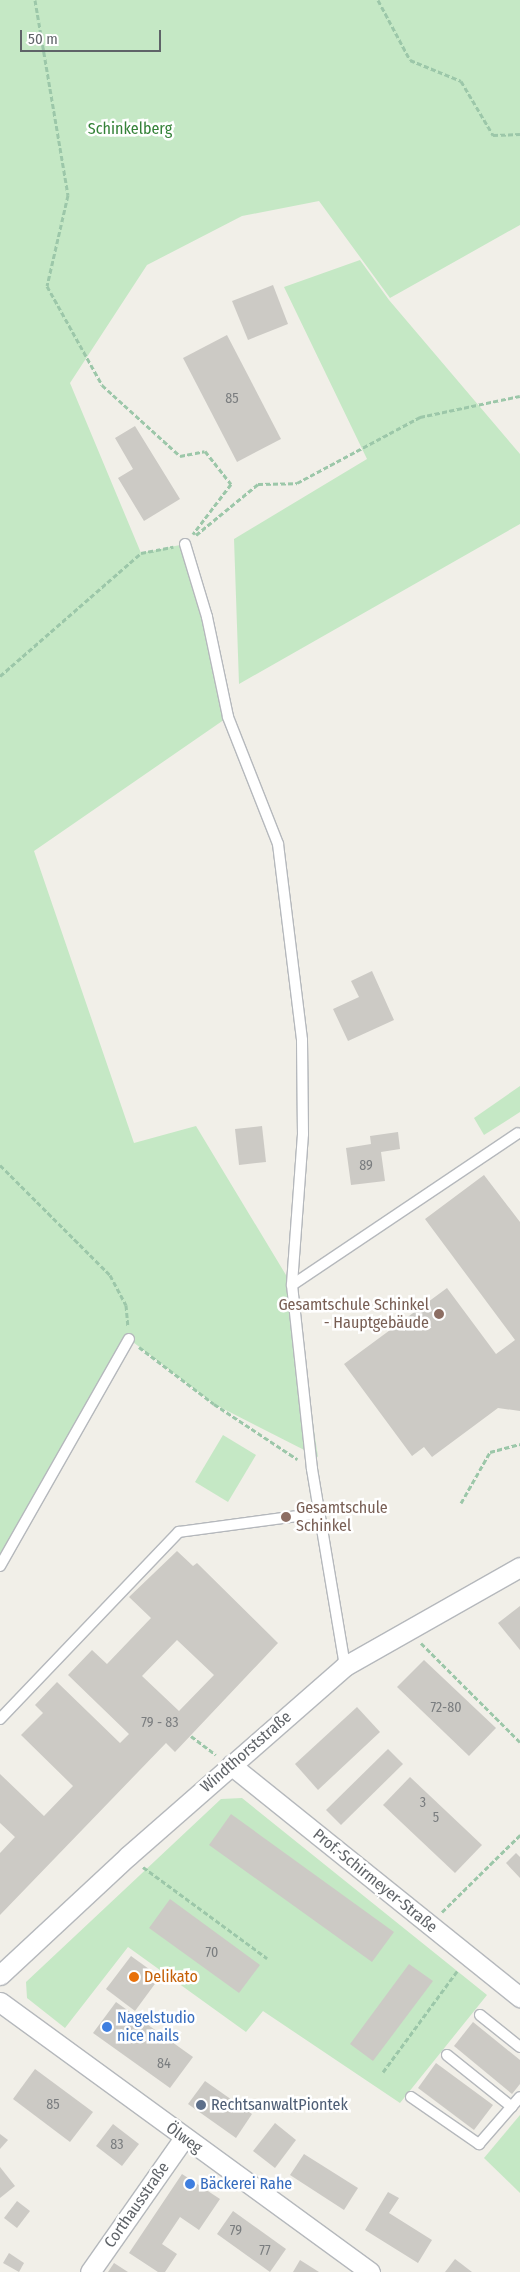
<!DOCTYPE html>
<html>
<head>
<meta charset="utf-8">
<style>
  body { margin:0 }
  #map { position:relative; width:520px; height:2272px; overflow:hidden; background:#f1efe8; font-family:"Fira Sans Condensed",sans-serif }
  div>[style] { position:absolute }
  .green>* { inset:0; background:#c5e8c5 }
  .building>* { inset:0; background:#cccac5 }
  .path>* { height:3px; margin-top:-1.5px; transform-origin:0; background:repeating-linear-gradient(90deg,#9cc7a9 0 5px,transparent 0 7.5px) }
  .roads { filter:drop-shadow(1px 0 #b5b8bc) drop-shadow(-1px 0 #b5b8bc) drop-shadow(0 1px #b5b8bc) drop-shadow(0 -1px #b5b8bc) }
  .lane>* { height:10px; margin:-5px; padding:0 5px; transform-origin:5px; border-radius:5px; background:#fff }
  .street>* { height:19px; margin:-9.5px; padding:0 9.5px; transform-origin:9.5px; border-radius:9.5px; background:#fff }
  .dots>* { width:14px; height:14px; translate:-50% -50%; box-sizing:border-box; border:2px solid #fff; border-radius:50% }
  span { translate:-50% -50%; white-space:nowrap; text-align:center; line-height:1.15; -webkit-text-stroke:5px #fff; paint-order:stroke }
  .number-label { font-size:14px; color:#7a7d7f }
  .number-label span { -webkit-text-stroke-width:0 }
  .park-label { font-size:16px; color:#348238 }
  .education-label { font-size:16px; color:#785e54 }
  .right { translate:-100% -50%; text-align:right }
  .left { translate:0 -50%; text-align:left }
  .street-label { font-size:16px; color:#5f6368 }
  .food-label { font-size:16px; color:#c56008 }
  .shop-label { font-size:16px; color:#366cbe }
  .service-label { font-size:16px; color:#4e5e75 }
  .scale { position:absolute; left:20px; top:30px; width:141px; height:22px; box-sizing:border-box; border:2px solid #5f6368; border-top:0; padding-left:6px; font-size:15px; line-height:18px; white-space:nowrap; color:#5f6368; -webkit-text-stroke:4px #fff; paint-order:stroke }
</style>
</head>
<body>
<div id="map">
  <div class="green">
    <i style="clip-path:polygon(0 0,520px 0,520px 225px,390px 298px,319px 201px,242px 216px,147px 265px,70px 383px,141px 553px,185px 544px,228px 717px,34px 851px,134px 1143px,196px 1126px,292px 1285px,318px 1457px,214px 1404px,129px 1339px,0 1566px)"></i>
    <i style="clip-path:polygon(360px 260px,389px 300px,520px 454px,520px 524px,239px 684px,234px 539px,367px 459px,284px 287px)"></i>
    <i style="clip-path:polygon(520px 1086px,520px 1112px,484px 1135px,474px 1118px)"></i>
    <i style="clip-path:polygon(223px 1435px,256px 1455px,228px 1502px,195px 1482px)"></i>
    <i style="clip-path:polygon(242px 1798px,487px 1995px,400px 2103px,263px 2011px,246px 2032px,128px 1947px,65px 2028px,27px 1998px,26px 1982px,221px 1799px)"></i>
    <i style="clip-path:polygon(520px 2115px,520px 2193px,484px 2158px)"></i>
  </div>
  <div class="building">
    <i style="clip-path:polygon(273px 285px,288px 324px,248px 340px,232px 301px)"></i>
    <i style="clip-path:polygon(227px 335px,281px 439px,237px 462px,183px 358px)"></i>
    <i style="clip-path:polygon(135px 426px,180px 499px,144px 521px,118px 478px,133px 469px,115px 438px)"></i>
    <i style="clip-path:polygon(372px 971px,394px 1020px,348px 1041px,333px 1009px,359px 997px,351px 981px)"></i>
    <i style="clip-path:polygon(262px 1126px,266px 1162px,239px 1165px,235px 1129px)"></i>
    <i style="clip-path:polygon(398px 1132px,400px 1149px,381px 1152px,385px 1181px,351px 1185px,346px 1148px,371px 1144px,370px 1136px)"></i>
    <i style="clip-path:polygon(484px 1175px,520px 1222px,520px 1411px,498px 1408px,432px 1457px,424px 1447px,412px 1456px,344px 1364px,447px 1288px,496px 1354px,515px 1340px,425px 1219px)"></i>
    <i style="clip-path:polygon(evenodd,177px 1551px,193px 1566px,197px 1563px,278px 1643px,175px 1752px,166px 1743px,0 1915px,0 1853px,15px 1837px,0 1823px,0 1774px,44px 1816px,73px 1786px,21px 1735px,43px 1713px,35px 1705px,57px 1682px,120px 1743px,129px 1734px,68px 1675px,92px 1650px,107px 1664px,151px 1618px,129px 1597px,177px 1551px,177px 1640px,214px 1675px,179px 1711px,142px 1676px,177px 1640px)"></i>
    <i style="clip-path:polygon(520px 1606px,520px 1650px,498px 1623px)"></i>
    <i style="clip-path:polygon(424px 1660px,496px 1728px,469px 1756px,397px 1687px)"></i>
    <i style="clip-path:polygon(357px 1707px,380px 1732px,318px 1790px,295px 1764px)"></i>
    <i style="clip-path:polygon(388px 1749px,403px 1764px,341px 1825px,326px 1810px)"></i>
    <i style="clip-path:polygon(410px 1777px,482px 1845px,455px 1873px,383px 1805px)"></i>
    <i style="clip-path:polygon(231px 1814px,394px 1932px,372px 1962px,209px 1845px)"></i>
    <i style="clip-path:polygon(516px 1853px,520px 1857px,520px 1878px,506px 1863px)"></i>
    <i style="clip-path:polygon(170px 1899px,260px 1965px,239px 1993px,149px 1928px)"></i>
    <i style="clip-path:polygon(131px 1956px,160px 1977px,135px 2011px,106px 1989px)"></i>
    <i style="clip-path:polygon(409px 1964px,433px 1981px,373px 2061px,350px 2044px)"></i>
    <i style="clip-path:polygon(116px 2002px,193px 2057px,170px 2088px,93px 2033px)"></i>
    <i style="clip-path:polygon(473px 2022px,520px 2060px,520px 2084px,512px 2094px,454px 2046px)"></i>
    <i style="clip-path:polygon(436px 2063px,493px 2105px,474px 2130px,418px 2088px)"></i>
    <i style="clip-path:polygon(35px 2069px,93px 2112px,70px 2142px,13px 2099px)"></i>
    <i style="clip-path:polygon(205px 2081px,252px 2114px,236px 2138px,188px 2104px)"></i>
    <i style="clip-path:polygon(275px 2123px,296px 2140px,275px 2168px,253px 2151px)"></i>
    <i style="clip-path:polygon(113px 2124px,139px 2144px,122px 2166px,96px 2146px)"></i>
    <i style="clip-path:polygon(0 2134px,8px 2140px,0 2149px)"></i>
    <i style="clip-path:polygon(304px 2154px,358px 2188px,344px 2210px,290px 2175px)"></i>
    <i style="clip-path:polygon(0 2167px,15px 2186px,0 2198px)"></i>
    <i style="clip-path:polygon(182px 2174px,220px 2199px,199px 2230px,180px 2217px,162px 2244px,177px 2254px,165px 2272px,158px 2272px,129px 2253px)"></i>
    <i style="clip-path:polygon(388px 2192px,399px 2198px,389px 2213px,432px 2240px,418px 2263px,365px 2230px)"></i>
    <i style="clip-path:polygon(17px 2201px,30px 2211px,17px 2228px,4px 2218px)"></i>
    <i style="clip-path:polygon(233px 2211px,286px 2249px,270px 2272px,217px 2234px)"></i>
    <i style="clip-path:polygon(9px 2253px,24px 2263px,19px 2272px,3px 2263px)"></i>
    <i style="clip-path:polygon(455px 2259px,472px 2272px,445px 2272px)"></i>
    <i style="clip-path:polygon(300px 2260px,319px 2272px,293px 2272px)"></i>
    <i style="clip-path:polygon(114px 2263px,128px 2272px,108px 2272px)"></i>
  </div>
  <div class="path">
    <i style="left:35px;top:0;width:198px;rotate:80.4deg"></i>
    <i style="left:68px;top:195px;width:93px;rotate:103deg"></i>
    <i style="left:47px;top:286px;width:113px;rotate:60.9deg"></i>
    <i style="left:102px;top:385px;width:105px;rotate:42.3deg"></i>
    <i style="left:180px;top:456px;width:25px;rotate:-11deg"></i>
    <i style="left:205px;top:451px;width:42px;rotate:51.8deg"></i>
    <i style="left:231px;top:484px;width:63px;rotate:127.2deg"></i>
    <i style="left:378px;top:0;width:68px;rotate:61.9deg"></i>
    <i style="left:410px;top:60px;width:55px;rotate:22.4deg"></i>
    <i style="left:461px;top:81px;width:63px;rotate:59.3deg"></i>
    <i style="left:493px;top:135px;width:27px;rotate:-2deg"></i>
    <i style="left:196px;top:535px;width:80px;rotate:-39.4deg"></i>
    <i style="left:258px;top:484px;width:39px;rotate:-1deg"></i>
    <i style="left:297px;top:483px;width:140px;rotate:-28.2deg"></i>
    <i style="left:420px;top:417px;width:102px;rotate:-11.9deg"></i>
    <i style="left:0;top:676px;width:187px;rotate:-41.1deg"></i>
    <i style="left:141px;top:553px;width:33px;rotate:-11deg"></i>
    <i style="left:0;top:1165px;width:156px;rotate:45deg"></i>
    <i style="left:110px;top:1275px;width:34px;rotate:62deg"></i>
    <i style="left:126px;top:1305px;width:21px;rotate:85deg"></i>
    <i style="left:139px;top:1347px;width:94px;rotate:37.2deg"></i>
    <i style="left:214px;top:1404px;width:100px;rotate:33.5deg"></i>
    <i style="left:461px;top:1503px;width:59px;rotate:-60.4deg"></i>
    <i style="left:490px;top:1452px;width:31px;rotate:-15deg"></i>
    <i style="left:421px;top:1643px;width:140px;rotate:45deg"></i>
    <i style="left:191px;top:1736px;width:31px;rotate:37deg"></i>
    <i style="left:143px;top:1867px;width:154px;rotate:36.3deg"></i>
    <i style="left:442px;top:1912px;width:110px;rotate:-44.6deg"></i>
    <i style="left:383px;top:2072px;width:127px;rotate:-53.7deg"></i>
  </div>
  <div class="roads">
    <div class="lane">
      <i style="left:185px;top:544px;width:76px;rotate:73.2deg"></i>
      <i style="left:207px;top:617px;width:102px;rotate:78.1deg"></i>
      <i style="left:228px;top:717px;width:136px;rotate:68.5deg"></i>
      <i style="left:278px;top:844px;width:197px;rotate:83deg"></i>
      <i style="left:302px;top:1040px;width:94px;rotate:89.4deg"></i>
      <i style="left:303px;top:1134px;width:151px;rotate:94.2deg"></i>
      <i style="left:292px;top:1285px;width:185px;rotate:83.8deg"></i>
      <i style="left:312px;top:1469px;width:200px;rotate:80.5deg"></i>
      <i style="left:292px;top:1285px;width:272px;rotate:-33.9deg"></i>
      <i style="left:0;top:1566px;width:261px;rotate:-60.4deg"></i>
      <i style="left:0;top:1719px;width:259px;rotate:-46.3deg"></i>
      <i style="left:179px;top:1532px;width:141px;rotate:-7.7deg"></i>
      <i style="left:480px;top:2015px;width:51px;rotate:38.7deg"></i>
      <i style="left:447px;top:2055px;width:83px;rotate:38.7deg"></i>
      <i style="left:411px;top:2097px;width:83px;rotate:34.7deg"></i>
      <i style="left:479px;top:2144px;width:62px;rotate:-48.9deg"></i>
    </div>
    <div class="street">
      <i style="left:231px;top:1765px;width:371px;rotate:38.8deg"></i>
      <i style="left:0;top:1975px;width:175px;rotate:-42.9deg"></i>
      <i style="left:128px;top:1856px;width:288px;rotate:-41.2deg"></i>
      <i style="left:345px;top:1666px;width:201px;rotate:-29.5deg"></i>
      <i style="left:0;top:2002px;width:458px;rotate:36.1deg"></i>
      <i style="left:90px;top:2272px;width:164px;rotate:-55deg"></i>
    </div>
  </div>
  <div class="dots">
    <i style="left:439px;top:1314px;background:#8d6e63"></i>
    <i style="left:286px;top:1517px;background:#8d6e63"></i>
    <i style="left:134px;top:1977px;background:#e8710a"></i>
    <i style="left:107px;top:2027px;background:#3f7fe0"></i>
    <i style="left:201px;top:2105px;background:#5c6f8a"></i>
    <i style="left:190px;top:2184px;background:#3f7fe0"></i>
  </div>
  <div class="number-label">
    <span style="left:232px;top:399px">85</span>
    <span style="left:366px;top:1166px">89</span>
    <span style="left:446px;top:1708px">72-80</span>
    <span style="left:160px;top:1723px">79 - 83</span>
    <span style="left:423px;top:1803px">3</span>
    <span style="left:436px;top:1818px">5</span>
    <span style="left:212px;top:1953px">70</span>
    <span style="left:164px;top:2064px">84</span>
    <span style="left:53px;top:2105px">85</span>
    <span style="left:117px;top:2145px">83</span>
    <span style="left:236px;top:2231px">79</span>
    <span style="left:265px;top:2251px">77</span>
  </div>
  <div class="park-label">
    <span style="left:130px;top:129px">Schinkelberg</span>
  </div>
  <div class="education-label">
    <span class="right" style="left:429px;top:1314px">Gesamtschule Schinkel<br>- Hauptgebäude</span>
    <span class="left" style="left:296px;top:1517px">Gesamtschule<br>Schinkel</span>
  </div>
  <div class="street-label">
    <span style="left:246px;top:1752px;rotate:-41deg">Windthorststraße</span>
    <span style="left:375px;top:1881px;rotate:39deg">Prof.-Schirmeyer-Straße</span>
    <span style="left:184px;top:2138px;rotate:36deg">Ölweg</span>
    <span style="left:137px;top:2205px;rotate:-55deg">Corthausstraße</span>
  </div>
  <div class="food-label">
    <span class="left" style="left:144px;top:1977px">Delikato</span>
  </div>
  <div class="shop-label">
    <span class="left" style="left:117px;top:2027px">Nagelstudio<br>nice nails</span>
    <span class="left" style="left:200px;top:2184px">Bäckerei Rahe</span>
  </div>
  <div class="service-label">
    <span class="left" style="left:211px;top:2105px">RechtsanwaltPiontek</span>
  </div>
  <div class="scale">50 m</div>
</div>
</body>
</html>
